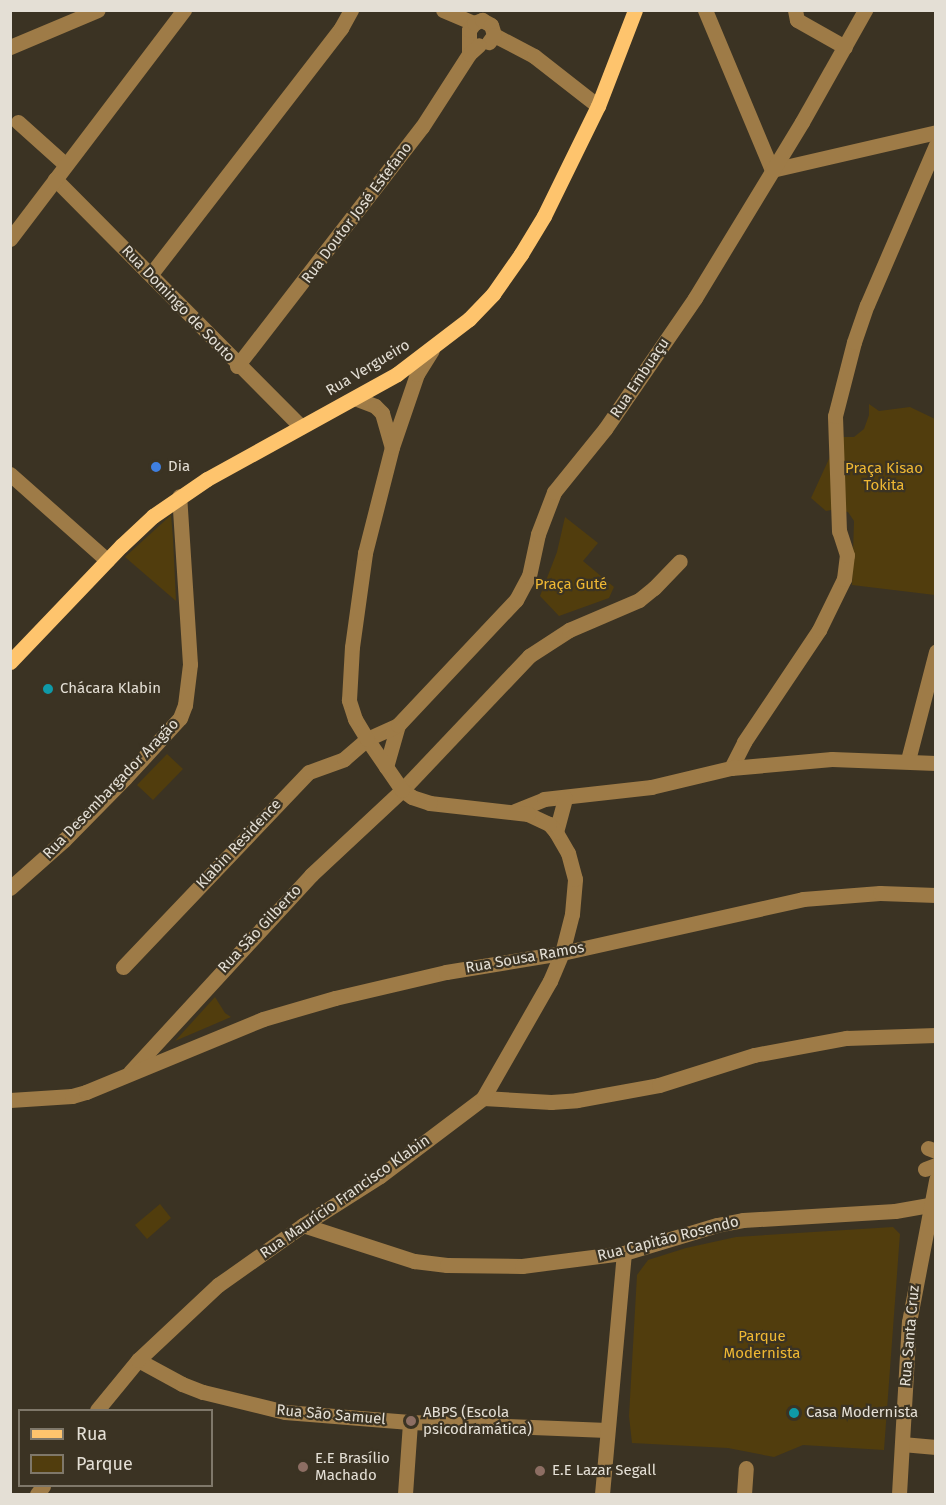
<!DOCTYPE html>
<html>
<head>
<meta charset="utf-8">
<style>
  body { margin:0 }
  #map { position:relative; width:946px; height:1505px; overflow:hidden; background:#3b3323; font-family:"Fira Sans",sans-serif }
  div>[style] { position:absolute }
  .green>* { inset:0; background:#513d0d }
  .minor>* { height:15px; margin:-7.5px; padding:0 7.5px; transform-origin:7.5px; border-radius:7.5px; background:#9e7b47 }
  .major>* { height:15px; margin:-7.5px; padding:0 7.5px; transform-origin:7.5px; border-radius:7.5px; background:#fec46d }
  .dots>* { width:16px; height:16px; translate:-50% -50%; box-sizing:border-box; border:3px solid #3b3323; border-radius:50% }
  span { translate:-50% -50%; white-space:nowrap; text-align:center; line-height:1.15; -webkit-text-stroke:4.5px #3b3323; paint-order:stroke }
  .street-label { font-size:15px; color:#e4dfd5 }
  .poi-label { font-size:15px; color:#e4dfd5 }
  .left { translate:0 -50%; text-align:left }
  .park-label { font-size:15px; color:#efb833 }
  .frame { position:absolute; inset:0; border:12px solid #e4dfd5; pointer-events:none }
  .legend { position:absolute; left:18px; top:1409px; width:195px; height:78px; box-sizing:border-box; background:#3b3323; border:2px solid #7f786a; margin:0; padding:8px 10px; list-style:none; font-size:18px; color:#e4dfd5 }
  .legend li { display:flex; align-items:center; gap:12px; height:30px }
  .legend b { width:30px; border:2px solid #7f786a }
</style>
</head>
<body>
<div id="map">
  <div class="green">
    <i style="clip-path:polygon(869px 404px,879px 411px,910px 407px,935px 419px,935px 595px,852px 585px,854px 521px,848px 512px,837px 509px,826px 511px,811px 498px,839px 437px,854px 437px,864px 429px,869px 415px)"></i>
    <i style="clip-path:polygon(171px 515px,173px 539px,176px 601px,125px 557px)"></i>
    <i style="clip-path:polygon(565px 517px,598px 543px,583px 561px,614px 587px,609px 598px,559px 616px,540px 596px,557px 552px)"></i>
    <i style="clip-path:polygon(167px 754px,183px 769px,153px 800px,137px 785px)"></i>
    <i style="clip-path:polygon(215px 997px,225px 1013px,231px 1017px,175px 1041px)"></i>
    <i style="clip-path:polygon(160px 1204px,171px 1218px,147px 1239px,135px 1225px)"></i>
    <i style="clip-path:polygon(893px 1227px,900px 1234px,899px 1247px,884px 1450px,803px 1445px,774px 1457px,728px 1448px,632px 1443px,629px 1416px,637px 1275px,648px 1260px,686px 1248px,736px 1237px)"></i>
  </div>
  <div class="minor">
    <i style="left:443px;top:10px;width:34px;rotate:23deg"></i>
    <i style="left:705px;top:10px;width:173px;rotate:67.3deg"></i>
    <i style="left:772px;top:170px;width:168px;rotate:-13deg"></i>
    <i style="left:795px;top:10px;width:10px;rotate:79deg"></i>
    <i style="left:797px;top:20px;width:55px;rotate:29.4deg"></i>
    <i style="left:494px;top:35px;width:45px;rotate:27.7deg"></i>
    <i style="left:534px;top:56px;width:81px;rotate:38deg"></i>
    <i style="left:10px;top:47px;width:95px;rotate:-22.8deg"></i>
    <i style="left:469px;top:54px;width:24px;rotate:-90deg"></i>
    <i style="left:469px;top:30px;width:9px;rotate:-54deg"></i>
    <i style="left:474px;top:23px;width:9px;rotate:-21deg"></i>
    <i style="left:482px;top:20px;width:10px;rotate:29deg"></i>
    <i style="left:491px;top:25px;width:10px;rotate:73deg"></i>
    <i style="left:494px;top:35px;width:9px;rotate:126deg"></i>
    <i style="left:18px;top:122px;width:64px;rotate:41.9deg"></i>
    <i style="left:55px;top:179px;width:349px;rotate:45.2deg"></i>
    <i style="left:10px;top:239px;width:288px;rotate:-52.8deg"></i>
    <i style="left:151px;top:274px;width:311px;rotate:-52.3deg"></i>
    <i style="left:341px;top:28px;width:21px;rotate:-61deg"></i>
    <i style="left:237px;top:366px;width:302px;rotate:-52.3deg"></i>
    <i style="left:422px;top:127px;width:87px;rotate:-57.2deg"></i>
    <i style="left:469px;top:54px;width:13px;rotate:-42deg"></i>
    <i style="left:357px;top:399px;width:19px;rotate:21deg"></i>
    <i style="left:375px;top:406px;width:10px;rotate:45deg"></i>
    <i style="left:382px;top:413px;width:35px;rotate:74deg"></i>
    <i style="left:10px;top:474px;width:130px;rotate:41.6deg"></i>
    <i style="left:908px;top:760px;width:112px;rotate:-75.5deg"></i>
    <i style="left:386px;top:767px;width:44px;rotate:-74.1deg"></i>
    <i style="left:731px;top:768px;width:29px;rotate:-63deg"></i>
    <i style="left:744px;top:742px;width:135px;rotate:-56.2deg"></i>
    <i style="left:819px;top:630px;width:57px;rotate:-63.9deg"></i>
    <i style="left:844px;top:579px;width:24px;rotate:-83deg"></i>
    <i style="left:847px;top:555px;width:25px;rotate:-108deg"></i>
    <i style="left:839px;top:531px;width:115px;rotate:-92deg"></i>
    <i style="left:835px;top:416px;width:76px;rotate:-75.6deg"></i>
    <i style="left:854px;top:342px;width:39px;rotate:-71deg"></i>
    <i style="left:867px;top:305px;width:174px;rotate:-66.7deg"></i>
    <i style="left:515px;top:811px;width:31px;rotate:-22deg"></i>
    <i style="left:544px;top:799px;width:108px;rotate:-6.4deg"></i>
    <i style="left:651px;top:787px;width:82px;rotate:-13.4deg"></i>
    <i style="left:731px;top:768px;width:101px;rotate:-5.1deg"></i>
    <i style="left:832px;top:759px;width:104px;rotate:2.2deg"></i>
    <i style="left:556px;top:832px;width:35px;rotate:-75deg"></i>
    <i style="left:10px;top:888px;width:72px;rotate:-41.6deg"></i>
    <i style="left:64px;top:840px;width:87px;rotate:-45.5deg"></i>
    <i style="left:125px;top:778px;width:81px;rotate:-47.5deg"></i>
    <i style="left:180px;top:718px;width:14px;rotate:-69deg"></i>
    <i style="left:185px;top:705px;width:41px;rotate:-83deg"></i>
    <i style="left:190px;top:664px;width:168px;rotate:-93.7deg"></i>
    <i style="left:123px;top:967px;width:269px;rotate:-46.4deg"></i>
    <i style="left:309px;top:772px;width:37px;rotate:-20deg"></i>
    <i style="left:344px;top:759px;width:30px;rotate:-41deg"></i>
    <i style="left:367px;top:739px;width:34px;rotate:-24deg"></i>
    <i style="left:398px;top:725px;width:172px;rotate:-46.7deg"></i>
    <i style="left:516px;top:600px;width:27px;rotate:-62deg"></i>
    <i style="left:529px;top:576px;width:43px;rotate:-77.9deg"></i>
    <i style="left:538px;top:534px;width:45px;rotate:-69.1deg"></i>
    <i style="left:554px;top:492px;width:81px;rotate:-51deg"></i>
    <i style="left:605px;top:429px;width:159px;rotate:-55.5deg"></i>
    <i style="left:695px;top:298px;width:206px;rotate:-58.7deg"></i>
    <i style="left:802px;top:122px;width:129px;rotate:-60.6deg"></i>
    <i style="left:130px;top:1072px;width:268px;rotate:-47.4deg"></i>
    <i style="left:311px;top:875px;width:125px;rotate:-43deg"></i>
    <i style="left:402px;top:790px;width:185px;rotate:-46.5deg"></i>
    <i style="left:529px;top:656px;width:48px;rotate:-33deg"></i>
    <i style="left:569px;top:630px;width:76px;rotate:-23.2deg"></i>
    <i style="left:639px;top:600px;width:19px;rotate:-39deg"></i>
    <i style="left:654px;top:588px;width:37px;rotate:-46deg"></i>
    <i style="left:483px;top:1098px;width:68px;rotate:3.4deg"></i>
    <i style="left:551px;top:1102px;width:26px;rotate:-4deg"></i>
    <i style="left:577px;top:1100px;width:83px;rotate:-10.4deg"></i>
    <i style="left:659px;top:1085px;width:100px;rotate:-17.5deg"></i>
    <i style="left:754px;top:1055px;width:94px;rotate:-10.5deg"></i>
    <i style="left:846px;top:1038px;width:90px;rotate:-1.9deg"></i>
    <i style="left:10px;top:1100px;width:62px;rotate:-3.7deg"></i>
    <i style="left:72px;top:1096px;width:15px;rotate:-16deg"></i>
    <i style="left:86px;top:1092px;width:191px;rotate:-22.4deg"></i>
    <i style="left:263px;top:1019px;width:75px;rotate:-16.3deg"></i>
    <i style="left:335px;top:998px;width:114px;rotate:-13.2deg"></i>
    <i style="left:446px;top:972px;width:118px;rotate:-9.3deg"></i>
    <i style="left:562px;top:953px;width:247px;rotate:-12.6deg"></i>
    <i style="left:803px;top:899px;width:77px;rotate:-4.5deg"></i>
    <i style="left:880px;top:893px;width:56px;rotate:2deg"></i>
    <i style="left:928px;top:1148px;width:9px;rotate:21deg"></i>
    <i style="left:925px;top:1169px;width:12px;rotate:-20deg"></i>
    <i style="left:303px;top:1225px;width:117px;rotate:18deg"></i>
    <i style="left:414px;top:1261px;width:33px;rotate:7deg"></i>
    <i style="left:447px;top:1265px;width:75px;rotate:0.8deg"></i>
    <i style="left:522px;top:1266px;width:103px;rotate:-7.3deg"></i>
    <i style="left:624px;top:1253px;width:97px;rotate:-16.8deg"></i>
    <i style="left:717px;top:1225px;width:26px;rotate:-11deg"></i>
    <i style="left:743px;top:1220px;width:152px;rotate:-3.4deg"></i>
    <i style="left:895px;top:1211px;width:36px;rotate:-10deg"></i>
    <i style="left:138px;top:1360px;width:50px;rotate:28.6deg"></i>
    <i style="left:182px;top:1384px;width:22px;rotate:21deg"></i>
    <i style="left:203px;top:1392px;width:84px;rotate:13.7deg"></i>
    <i style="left:285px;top:1412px;width:125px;rotate:4.6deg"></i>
    <i style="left:410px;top:1422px;width:197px;rotate:2.3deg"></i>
    <i style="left:97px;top:1410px;width:65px;rotate:-50.6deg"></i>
    <i style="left:138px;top:1360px;width:110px;rotate:-43.2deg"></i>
    <i style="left:218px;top:1285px;width:104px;rotate:-35.2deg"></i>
    <i style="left:303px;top:1225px;width:91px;rotate:-32.5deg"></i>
    <i style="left:380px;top:1176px;width:129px;rotate:-37.1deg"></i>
    <i style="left:483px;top:1098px;width:135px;rotate:-60.2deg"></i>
    <i style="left:550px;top:981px;width:30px;rotate:-67deg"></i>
    <i style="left:562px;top:953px;width:40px;rotate:-75.6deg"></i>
    <i style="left:572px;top:914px;width:35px;rotate:-85deg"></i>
    <i style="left:575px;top:879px;width:27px;rotate:-105deg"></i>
    <i style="left:568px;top:853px;width:24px;rotate:-120deg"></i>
    <i style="left:556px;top:832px;width:11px;rotate:-131deg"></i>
    <i style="left:549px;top:824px;width:23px;rotate:-155deg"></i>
    <i style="left:528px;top:814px;width:99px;rotate:-173.6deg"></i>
    <i style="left:430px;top:803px;width:19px;rotate:-162deg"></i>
    <i style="left:412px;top:797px;width:12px;rotate:-145deg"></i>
    <i style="left:402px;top:790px;width:62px;rotate:-124.5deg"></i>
    <i style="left:367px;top:739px;width:23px;rotate:-121deg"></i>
    <i style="left:355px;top:719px;width:20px;rotate:-108deg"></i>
    <i style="left:349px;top:700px;width:53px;rotate:-86.8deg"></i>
    <i style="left:352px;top:647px;width:95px;rotate:-82.1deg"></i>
    <i style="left:365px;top:553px;width:109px;rotate:-75.7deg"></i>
    <i style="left:392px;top:447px;width:77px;rotate:-71.1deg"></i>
    <i style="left:417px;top:374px;width:28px;rotate:-58deg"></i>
    <i style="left:902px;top:1444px;width:34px;rotate:5deg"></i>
    <i style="left:37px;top:1494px;width:10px;rotate:-53deg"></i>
    <i style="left:405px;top:1494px;width:72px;rotate:-86deg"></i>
    <i style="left:602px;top:1494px;width:242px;rotate:-84.8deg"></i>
    <i style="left:744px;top:1494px;width:26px;rotate:-86deg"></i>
    <i style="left:899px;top:1494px;width:172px;rotate:-86.7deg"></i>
    <i style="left:909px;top:1322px;width:145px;rotate:-79.2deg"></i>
  </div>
  <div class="major">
    <i style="left:10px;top:662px;width:161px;rotate:-46.3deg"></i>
    <i style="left:121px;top:546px;width:44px;rotate:-43.2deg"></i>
    <i style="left:153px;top:516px;width:65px;rotate:-34.4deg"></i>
    <i style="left:207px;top:479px;width:217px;rotate:-28.9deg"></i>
    <i style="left:397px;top:374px;width:91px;rotate:-37.4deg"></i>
    <i style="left:469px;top:319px;width:35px;rotate:-46deg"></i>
    <i style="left:493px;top:294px;width:49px;rotate:-55deg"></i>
    <i style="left:521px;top:254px;width:44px;rotate:-58.8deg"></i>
    <i style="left:544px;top:216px;width:123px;rotate:-63.9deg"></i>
    <i style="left:598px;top:106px;width:103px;rotate:-68.9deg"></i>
  </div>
  <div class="dots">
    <i style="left:156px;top:467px;background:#3f7fe0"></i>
    <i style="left:48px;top:689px;background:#0f9aa8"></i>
    <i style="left:794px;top:1413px;background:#0f9aa8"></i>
    <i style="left:411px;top:1421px;background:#8d6e63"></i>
    <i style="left:303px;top:1467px;background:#8d6e63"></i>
    <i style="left:540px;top:1471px;background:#8d6e63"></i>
  </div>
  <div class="street-label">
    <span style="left:357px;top:213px;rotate:-53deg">Rua Doutor José Estefano</span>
    <span style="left:178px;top:304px;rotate:46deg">Rua Domingo de Souto</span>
    <span style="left:368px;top:368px;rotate:-31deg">Rua Vergueiro</span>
    <span style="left:640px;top:378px;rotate:-56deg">Rua Embuaçu</span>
    <span style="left:111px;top:789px;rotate:-46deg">Rua Desembargador Aragão</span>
    <span style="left:239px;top:844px;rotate:-47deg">Klabin Residence</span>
    <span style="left:260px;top:929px;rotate:-47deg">Rua São Gilberto</span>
    <span style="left:525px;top:958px;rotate:-10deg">Rua Sousa Ramos</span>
    <span style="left:345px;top:1197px;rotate:-35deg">Rua Maurício Francisco Klabin</span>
    <span style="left:668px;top:1239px;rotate:-14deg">Rua Capitão Rosendo</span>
    <span style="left:910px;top:1336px;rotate:-85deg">Rua Santa Cruz</span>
    <span style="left:331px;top:1415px;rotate:5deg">Rua São Samuel</span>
  </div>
  <div class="poi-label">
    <span class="left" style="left:168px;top:467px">Dia</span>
    <span class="left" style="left:60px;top:689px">Chácara Klabin</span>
    <span class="left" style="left:423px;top:1421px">ABPS (Escola<br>psicodramática)</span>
    <span class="left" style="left:806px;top:1413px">Casa Modernista</span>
    <span class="left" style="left:315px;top:1467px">E.E Brasílio<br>Machado</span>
    <span class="left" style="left:552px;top:1471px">E.E Lazar Segall</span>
  </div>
  <div class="park-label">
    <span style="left:884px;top:477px">Praça Kisao<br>Tokita</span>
    <span style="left:571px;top:585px">Praça Guté</span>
    <span style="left:762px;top:1345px">Parque<br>Modernista</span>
  </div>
  <div class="frame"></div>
  <ul class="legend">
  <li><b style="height:8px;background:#fec46d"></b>Rua</li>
  <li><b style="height:16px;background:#513d0d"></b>Parque</li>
  </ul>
</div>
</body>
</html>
